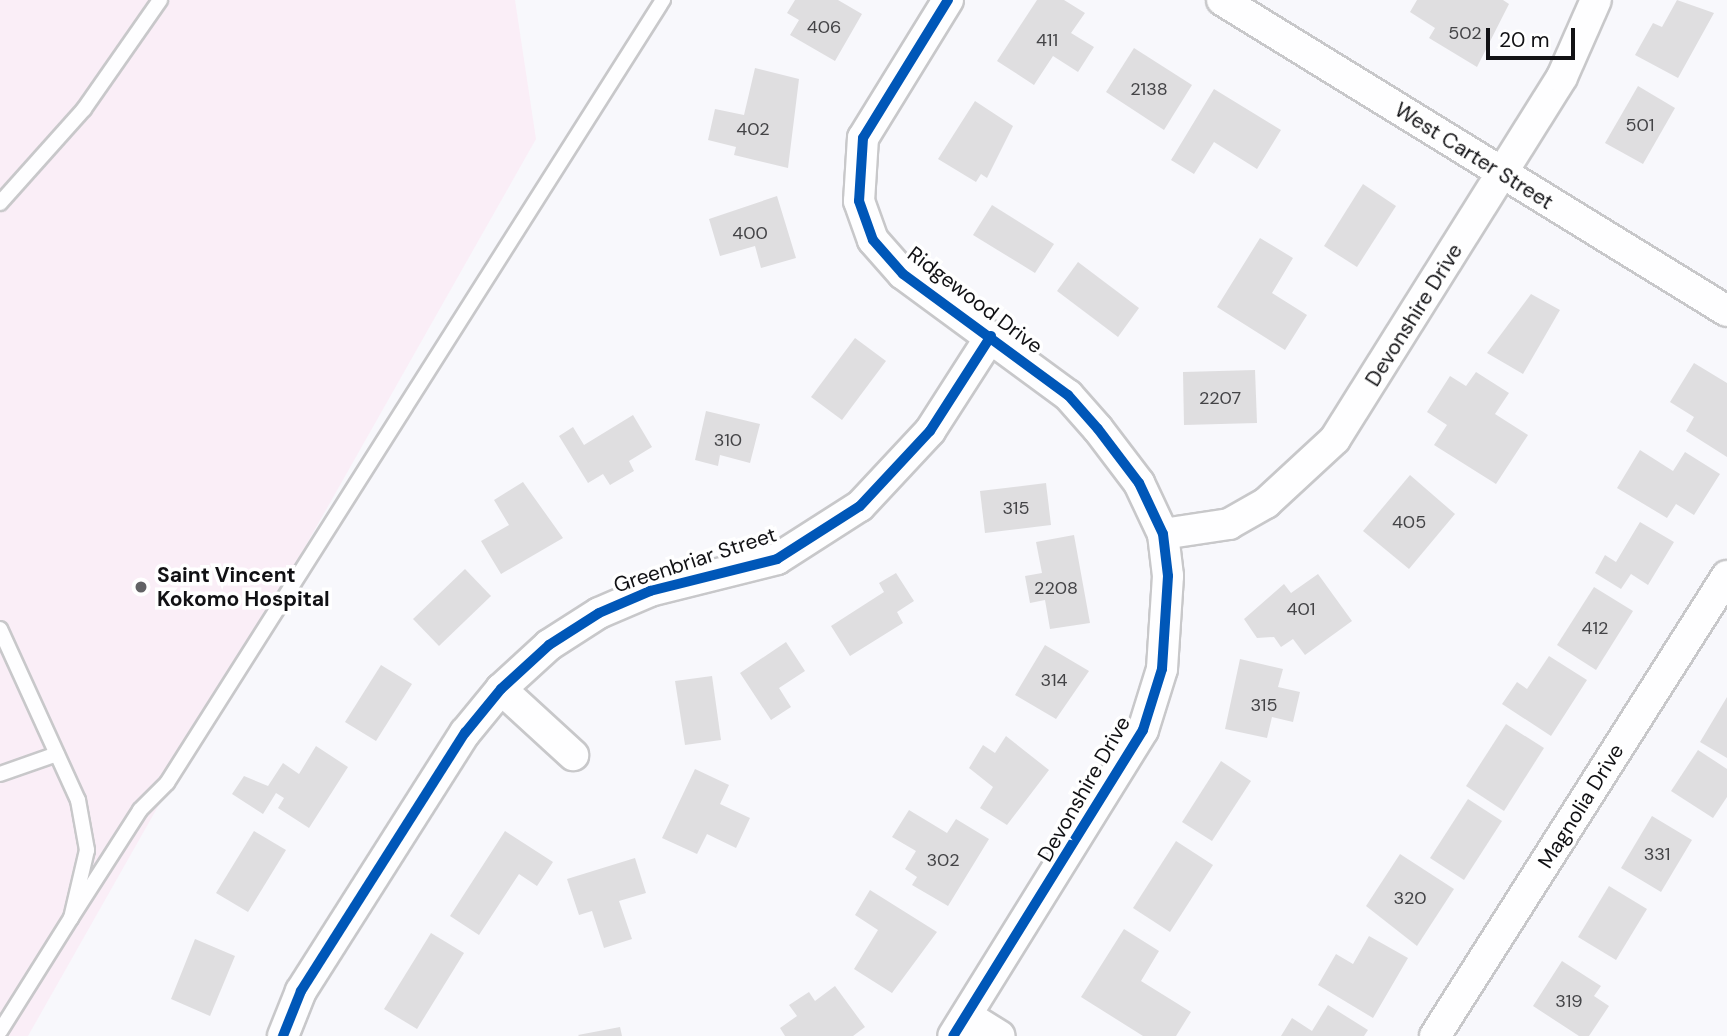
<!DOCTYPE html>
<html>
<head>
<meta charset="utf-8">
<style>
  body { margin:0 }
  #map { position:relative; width:1727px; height:1036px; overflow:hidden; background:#f8f8fc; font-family:"DM Sans",sans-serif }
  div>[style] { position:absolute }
  .medical>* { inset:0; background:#faeef7 }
  .building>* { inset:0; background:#dfdee0 }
  .roads { filter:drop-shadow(2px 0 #c8c8ca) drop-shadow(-2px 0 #c8c8ca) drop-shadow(0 2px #c8c8ca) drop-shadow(0 -2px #c8c8ca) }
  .service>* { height:14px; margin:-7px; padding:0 7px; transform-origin:7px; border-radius:7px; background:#fefeff }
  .minor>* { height:30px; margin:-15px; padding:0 15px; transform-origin:15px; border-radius:15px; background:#fefeff }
  .cycleway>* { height:10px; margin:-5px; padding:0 5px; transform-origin:5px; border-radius:5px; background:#0057b8 }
  .dots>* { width:19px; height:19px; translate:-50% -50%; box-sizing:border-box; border:4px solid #fff; border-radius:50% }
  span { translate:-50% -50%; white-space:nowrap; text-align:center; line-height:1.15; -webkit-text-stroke:7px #fff; paint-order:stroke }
  .number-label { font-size:18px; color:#444447 }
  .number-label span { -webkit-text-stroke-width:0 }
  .street-label { font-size:21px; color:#111114 }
  .poi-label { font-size:21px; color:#111114; font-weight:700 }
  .left { translate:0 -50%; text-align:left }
  .scale { position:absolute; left:1486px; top:28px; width:89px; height:32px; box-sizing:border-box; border:4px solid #111114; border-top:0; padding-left:9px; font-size:21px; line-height:24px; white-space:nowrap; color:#111114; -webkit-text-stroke:5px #fff; paint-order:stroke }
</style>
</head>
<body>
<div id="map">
  <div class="medical">
    <i style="clip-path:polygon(0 0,515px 0,536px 139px,28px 1036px,0 1036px)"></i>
  </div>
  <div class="building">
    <i style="clip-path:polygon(795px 0,838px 0,862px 14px,835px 61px,790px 35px,799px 20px,787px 13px)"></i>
    <i style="clip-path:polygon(1037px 0,1064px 0,1085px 13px,1071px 33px,1094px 47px,1078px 72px,1053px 56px,1034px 85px,997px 61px)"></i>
    <i style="clip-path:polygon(1417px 0,1503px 0,1509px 4px,1477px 67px,1429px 38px,1435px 28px,1410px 12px)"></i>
    <i style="clip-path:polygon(1677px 0,1714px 13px,1678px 78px,1635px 55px,1653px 23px,1662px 27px)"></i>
    <i style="clip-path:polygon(1134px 48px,1192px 85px,1164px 130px,1106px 92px)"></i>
    <i style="clip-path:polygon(755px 68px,799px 79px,788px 168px,734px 155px,736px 147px,708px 140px,715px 109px,744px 115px)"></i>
    <i style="clip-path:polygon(1638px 86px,1675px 108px,1643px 164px,1605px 143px)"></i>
    <i style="clip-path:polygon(1214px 89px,1281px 130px,1257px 169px,1214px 142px,1194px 174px,1171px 160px)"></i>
    <i style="clip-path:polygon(975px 101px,1013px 126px,987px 178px,981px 174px,976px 182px,938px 159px)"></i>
    <i style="clip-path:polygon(1363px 184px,1396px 206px,1357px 267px,1324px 246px)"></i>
    <i style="clip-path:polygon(777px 196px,796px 258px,761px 268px,755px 246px,720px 256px,709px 219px)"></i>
    <i style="clip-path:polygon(992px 205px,1054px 244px,1035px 273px,973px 235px)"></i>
    <i style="clip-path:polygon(1260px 238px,1293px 258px,1272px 293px,1307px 315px,1285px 350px,1217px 307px)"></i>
    <i style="clip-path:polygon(1078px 262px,1139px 308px,1118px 337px,1057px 291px)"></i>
    <i style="clip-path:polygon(1531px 294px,1560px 310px,1523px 374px,1487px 353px)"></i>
    <i style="clip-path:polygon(855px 338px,886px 361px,842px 420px,811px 397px)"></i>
    <i style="clip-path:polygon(1694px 363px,1727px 383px,1727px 457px,1686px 431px,1694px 417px,1670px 402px)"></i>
    <i style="clip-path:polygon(1255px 370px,1257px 423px,1184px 425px,1183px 372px)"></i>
    <i style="clip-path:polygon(1476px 372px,1509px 393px,1495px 414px,1528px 435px,1496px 484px,1434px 445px,1447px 425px,1427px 412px,1450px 376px,1466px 386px)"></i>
    <i style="clip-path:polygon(706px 411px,760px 424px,750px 463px,720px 455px,718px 466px,695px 460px)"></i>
    <i style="clip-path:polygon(633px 415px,652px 447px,629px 461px,634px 471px,610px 485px,603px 474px,588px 483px,559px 436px,573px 427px,584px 445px)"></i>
    <i style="clip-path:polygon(1640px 450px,1673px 471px,1685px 452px,1720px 474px,1694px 515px,1676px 504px,1667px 518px,1617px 488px)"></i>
    <i style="clip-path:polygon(1410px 475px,1455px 514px,1409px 569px,1363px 531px)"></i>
    <i style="clip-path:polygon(523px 482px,563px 538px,501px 574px,481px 541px,509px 525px,494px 500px)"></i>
    <i style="clip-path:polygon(1046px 483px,1051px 525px,985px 533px,980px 491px)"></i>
    <i style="clip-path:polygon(1640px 522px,1674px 542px,1648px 585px,1631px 574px,1621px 589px,1595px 573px,1605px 555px,1616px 562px)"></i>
    <i style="clip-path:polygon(1074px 535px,1090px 623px,1050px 629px,1045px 600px,1030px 603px,1025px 576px,1042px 573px,1036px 542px)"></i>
    <i style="clip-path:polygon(465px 569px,491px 596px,439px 646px,413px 619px)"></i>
    <i style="clip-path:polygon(896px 573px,914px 601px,897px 612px,903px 623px,850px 656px,831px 626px,884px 592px,879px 583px)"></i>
    <i style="clip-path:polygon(1318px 574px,1352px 621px,1305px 655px,1293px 639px,1281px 647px,1274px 637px,1257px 638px,1244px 619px,1284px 584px,1291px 593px)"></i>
    <i style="clip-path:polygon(1594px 587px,1633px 611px,1596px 670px,1557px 645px)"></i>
    <i style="clip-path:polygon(786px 642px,805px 671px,779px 688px,791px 707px,771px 720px,740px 673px)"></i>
    <i style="clip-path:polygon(1045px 645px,1089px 671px,1056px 719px,1015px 695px)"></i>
    <i style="clip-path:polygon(1549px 656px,1587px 680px,1551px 736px,1502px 704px,1517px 682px,1527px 689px)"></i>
    <i style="clip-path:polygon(1240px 659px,1283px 669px,1278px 687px,1300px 692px,1293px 722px,1272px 717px,1267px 738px,1225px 729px)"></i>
    <i style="clip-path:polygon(381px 665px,412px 684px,376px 741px,345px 722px)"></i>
    <i style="clip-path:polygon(712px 676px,721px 740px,685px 745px,675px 681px)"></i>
    <i style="clip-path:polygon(1727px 697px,1727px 758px,1700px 742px)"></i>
    <i style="clip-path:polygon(1506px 724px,1544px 748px,1504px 811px,1466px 786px)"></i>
    <i style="clip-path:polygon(1006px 736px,1049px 770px,1007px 825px,980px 808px,993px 787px,969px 768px,983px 745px,995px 753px)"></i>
    <i style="clip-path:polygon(316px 746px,348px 767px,309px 828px,278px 808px,284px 798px,276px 793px,263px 814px,232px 794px,244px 776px,268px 786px,283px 763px,299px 774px)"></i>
    <i style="clip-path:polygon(1698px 750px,1727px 769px,1727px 797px,1713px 818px,1671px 791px)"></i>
    <i style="clip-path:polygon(1221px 761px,1251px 781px,1212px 841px,1182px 822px)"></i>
    <i style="clip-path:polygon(695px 769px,729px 785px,720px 804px,750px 818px,736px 848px,707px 834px,697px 854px,662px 838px)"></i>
    <i style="clip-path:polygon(1468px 799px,1502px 821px,1464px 880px,1430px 858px)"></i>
    <i style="clip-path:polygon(909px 810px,947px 833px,956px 819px,989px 839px,948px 906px,912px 885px,917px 877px,905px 869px,916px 851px,892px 837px)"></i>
    <i style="clip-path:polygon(1652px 816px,1692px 840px,1661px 892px,1621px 868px)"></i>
    <i style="clip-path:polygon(254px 831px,286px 850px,248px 912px,216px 893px)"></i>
    <i style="clip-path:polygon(505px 831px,553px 862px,537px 886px,519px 874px,479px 935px,450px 916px)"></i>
    <i style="clip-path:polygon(1176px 841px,1213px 865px,1170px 932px,1133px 908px)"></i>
    <i style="clip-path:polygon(1400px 854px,1454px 889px,1417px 946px,1366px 906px)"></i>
    <i style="clip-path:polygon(635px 858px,646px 893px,619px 901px,632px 939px,604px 948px,592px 911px,579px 915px,567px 879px)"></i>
    <i style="clip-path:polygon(1609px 886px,1647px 909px,1616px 960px,1578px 937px)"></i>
    <i style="clip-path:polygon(870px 890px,937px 932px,892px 993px,854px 969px,878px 930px,855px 915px)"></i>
    <i style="clip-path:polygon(1124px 929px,1159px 951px,1141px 981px,1191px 1012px,1176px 1036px,1143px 1036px,1081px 997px)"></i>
    <i style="clip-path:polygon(431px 933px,464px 953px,417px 1029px,384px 1009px)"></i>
    <i style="clip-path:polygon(1369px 936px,1408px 958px,1373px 1018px,1318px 985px,1336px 954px,1353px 964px)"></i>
    <i style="clip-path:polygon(195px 939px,235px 956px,210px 1016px,171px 999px)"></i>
    <i style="clip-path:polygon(1562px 961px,1601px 986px,1594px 996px,1609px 1006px,1589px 1036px,1579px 1036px,1533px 1006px)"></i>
    <i style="clip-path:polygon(835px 986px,865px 1027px,853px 1036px,785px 1036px,780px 1028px,797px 1016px,789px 1005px,809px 992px,815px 1001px)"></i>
    <i style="clip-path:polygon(1328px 1005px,1368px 1030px,1364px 1036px,1281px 1036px,1292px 1018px,1312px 1031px)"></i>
    <i style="clip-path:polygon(620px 1027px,622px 1036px,579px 1036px,578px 1035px)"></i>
  </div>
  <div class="roads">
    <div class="service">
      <i style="left:0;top:203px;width:126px;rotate:-48.2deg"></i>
      <i style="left:84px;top:109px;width:133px;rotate:-55.1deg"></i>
      <i style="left:0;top:629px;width:188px;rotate:65.5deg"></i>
      <i style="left:78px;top:800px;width:51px;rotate:79.8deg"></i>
      <i style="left:87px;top:850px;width:70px;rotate:103.2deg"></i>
      <i style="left:71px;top:918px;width:133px;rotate:122.1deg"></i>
      <i style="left:0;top:774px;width:60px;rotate:-19.3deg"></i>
      <i style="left:71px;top:918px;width:128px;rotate:-57.4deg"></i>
      <i style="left:140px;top:810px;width:38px;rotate:-45deg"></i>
      <i style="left:167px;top:783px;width:927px;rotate:-57.65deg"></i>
    </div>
    <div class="minor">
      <i style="left:948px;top:0;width:162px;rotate:121.6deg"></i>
      <i style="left:863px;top:138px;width:63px;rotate:93.6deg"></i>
      <i style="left:859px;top:201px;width:41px;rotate:70.3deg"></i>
      <i style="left:873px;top:240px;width:45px;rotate:48.6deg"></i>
      <i style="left:903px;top:274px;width:205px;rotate:36.3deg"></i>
      <i style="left:1068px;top:395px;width:45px;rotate:48.6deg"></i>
      <i style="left:1098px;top:429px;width:68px;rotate:52.8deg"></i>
      <i style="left:1139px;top:483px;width:56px;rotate:64.8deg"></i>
      <i style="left:1163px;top:534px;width:42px;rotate:83.2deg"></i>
      <i style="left:1168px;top:576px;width:93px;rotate:93.7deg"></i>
      <i style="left:1162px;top:669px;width:64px;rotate:107.3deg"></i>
      <i style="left:1143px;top:730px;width:360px;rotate:121.8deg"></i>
      <i style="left:1222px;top:0;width:593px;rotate:31.63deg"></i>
      <i style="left:1163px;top:534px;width:67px;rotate:-8.6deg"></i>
      <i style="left:1229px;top:524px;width:43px;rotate:-29.6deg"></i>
      <i style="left:1266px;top:503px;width:94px;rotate:-42.8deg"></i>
      <i style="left:1335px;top:439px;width:427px;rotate:-57.9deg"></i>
      <i style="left:1562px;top:77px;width:84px;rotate:-66.2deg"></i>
      <i style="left:501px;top:689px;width:98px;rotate:42.5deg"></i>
      <i style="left:969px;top:1017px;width:36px;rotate:32deg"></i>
      <i style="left:283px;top:1036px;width:48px;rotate:-68.2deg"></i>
      <i style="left:301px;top:991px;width:306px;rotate:-57.6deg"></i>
      <i style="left:465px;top:733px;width:57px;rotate:-50.7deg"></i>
      <i style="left:501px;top:689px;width:65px;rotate:-42.5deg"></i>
      <i style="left:549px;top:645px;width:59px;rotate:-32.6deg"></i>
      <i style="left:599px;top:613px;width:56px;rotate:-23.3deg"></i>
      <i style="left:650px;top:591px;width:131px;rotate:-14.1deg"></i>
      <i style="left:777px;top:559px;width:98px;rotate:-32.6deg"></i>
      <i style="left:860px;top:506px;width:103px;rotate:-47deg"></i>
      <i style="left:930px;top:431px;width:113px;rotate:-57.3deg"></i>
      <i style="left:1435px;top:1036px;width:545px;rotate:-57.59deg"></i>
    </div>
  </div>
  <div class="cycleway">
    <i style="left:948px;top:0;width:162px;rotate:121.6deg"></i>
    <i style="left:863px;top:138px;width:63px;rotate:93.6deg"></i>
    <i style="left:859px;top:201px;width:41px;rotate:70.3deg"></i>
    <i style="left:873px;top:240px;width:45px;rotate:48.6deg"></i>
    <i style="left:903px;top:274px;width:205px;rotate:36.3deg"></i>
    <i style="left:1068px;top:395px;width:45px;rotate:48.6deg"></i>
    <i style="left:1098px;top:429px;width:68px;rotate:52.8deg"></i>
    <i style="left:1139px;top:483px;width:56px;rotate:64.8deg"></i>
    <i style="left:1163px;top:534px;width:42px;rotate:83.2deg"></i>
    <i style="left:1168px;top:576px;width:93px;rotate:93.7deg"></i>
    <i style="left:1162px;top:669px;width:64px;rotate:107.3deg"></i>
    <i style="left:1143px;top:730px;width:360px;rotate:121.8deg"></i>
    <i style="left:283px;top:1036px;width:48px;rotate:-68.2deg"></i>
    <i style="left:301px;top:991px;width:306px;rotate:-57.6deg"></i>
    <i style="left:465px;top:733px;width:57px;rotate:-50.7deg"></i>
    <i style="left:501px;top:689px;width:65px;rotate:-42.5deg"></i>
    <i style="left:549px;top:645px;width:59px;rotate:-32.6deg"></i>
    <i style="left:599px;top:613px;width:56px;rotate:-23.3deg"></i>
    <i style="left:650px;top:591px;width:131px;rotate:-14.1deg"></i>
    <i style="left:777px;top:559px;width:98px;rotate:-32.6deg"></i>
    <i style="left:860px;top:506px;width:103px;rotate:-47deg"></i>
    <i style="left:930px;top:431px;width:113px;rotate:-57.3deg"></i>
  </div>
  <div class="dots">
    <i style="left:141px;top:587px;background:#626265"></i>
  </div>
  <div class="number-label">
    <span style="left:824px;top:27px">406</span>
    <span style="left:1465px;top:33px">502</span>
    <span style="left:1047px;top:40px">411</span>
    <span style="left:1149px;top:89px">2138</span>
    <span style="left:1640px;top:125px">501</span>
    <span style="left:753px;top:129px">402</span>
    <span style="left:750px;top:233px">400</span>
    <span style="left:1220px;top:398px">2207</span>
    <span style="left:728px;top:440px">310</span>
    <span style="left:1016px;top:508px">315</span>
    <span style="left:1409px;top:522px">405</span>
    <span style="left:1056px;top:588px">2208</span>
    <span style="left:1301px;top:609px">401</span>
    <span style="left:1595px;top:628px">412</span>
    <span style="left:1054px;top:680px">314</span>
    <span style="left:1264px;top:705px">315</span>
    <span style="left:1657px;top:854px">331</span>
    <span style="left:943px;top:860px">302</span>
    <span style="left:1410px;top:898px">320</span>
    <span style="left:1569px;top:1001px">319</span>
  </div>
  <div class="street-label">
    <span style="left:1474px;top:156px;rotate:32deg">West Carter Street</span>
    <span style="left:975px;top:300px;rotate:37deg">Ridgewood Drive</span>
    <span style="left:1414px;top:315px;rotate:-58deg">Devonshire Drive</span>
    <span style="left:695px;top:560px;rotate:-18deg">Greenbriar Street</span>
    <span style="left:1084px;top:789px;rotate:-60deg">Devonshire Drive</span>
    <span style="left:1581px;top:806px;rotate:-58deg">Magnolia Drive</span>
  </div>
  <div class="poi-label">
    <span class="left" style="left:157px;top:587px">Saint Vincent<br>Kokomo Hospital</span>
  </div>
  <div class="scale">20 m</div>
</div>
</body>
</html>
